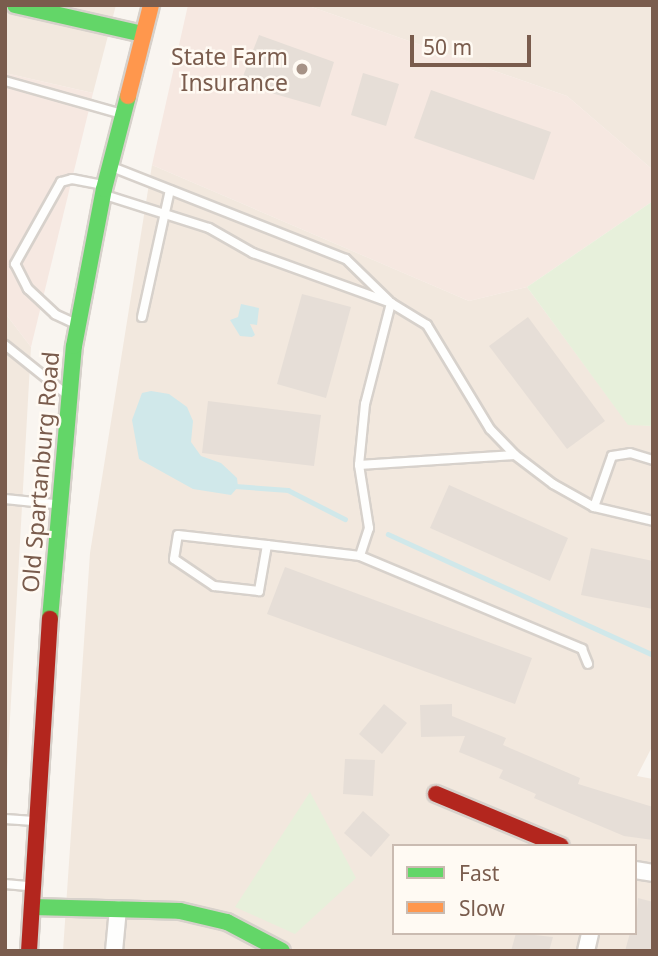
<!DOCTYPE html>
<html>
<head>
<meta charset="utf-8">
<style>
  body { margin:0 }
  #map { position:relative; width:658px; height:956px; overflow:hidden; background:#f9f5f0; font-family:"Noto Sans",sans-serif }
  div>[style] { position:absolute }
  .residential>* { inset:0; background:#f2e8de }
  .commercial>* { inset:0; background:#f6e8e1 }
  .green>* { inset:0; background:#e7f0db }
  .water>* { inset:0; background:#d0e8ea }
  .stream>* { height:4.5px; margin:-2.25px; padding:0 2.25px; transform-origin:2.25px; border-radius:2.25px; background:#d0e8ea }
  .building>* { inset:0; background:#e6ded7 }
  .roads { filter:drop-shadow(2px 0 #d7d1cb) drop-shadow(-2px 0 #d7d1cb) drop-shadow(0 2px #d7d1cb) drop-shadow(0 -2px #d7d1cb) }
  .lane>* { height:8px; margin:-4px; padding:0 4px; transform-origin:4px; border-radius:4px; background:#fefefd }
  .street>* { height:16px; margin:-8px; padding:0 8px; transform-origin:8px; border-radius:8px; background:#fefefd }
  .fast>* { height:16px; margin:-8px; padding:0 8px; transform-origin:8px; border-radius:8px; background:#63d668 }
  .slow>* { height:16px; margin:-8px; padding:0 8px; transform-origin:8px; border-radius:8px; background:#ff974d }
  .jam>* { height:16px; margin:-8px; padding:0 8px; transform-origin:8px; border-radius:8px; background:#b3261e }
  .dots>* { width:19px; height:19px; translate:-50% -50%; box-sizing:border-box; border:4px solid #fffaf3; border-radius:50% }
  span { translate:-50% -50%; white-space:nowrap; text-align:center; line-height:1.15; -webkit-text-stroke:5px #fffaf3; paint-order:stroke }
  .poi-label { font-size:23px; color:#7a5c4d }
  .right { translate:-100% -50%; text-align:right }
  .street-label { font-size:23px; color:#7a5c4d }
  .frame { position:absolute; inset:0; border:7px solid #7a5c4d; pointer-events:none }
  .legend { position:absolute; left:392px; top:844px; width:245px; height:91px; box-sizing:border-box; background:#fffaf3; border:2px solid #cabbb1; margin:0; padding:9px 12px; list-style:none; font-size:21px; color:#7a5c4d }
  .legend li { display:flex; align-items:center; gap:14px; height:35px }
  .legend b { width:35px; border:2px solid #cabbb1 }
  .scale { position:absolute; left:410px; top:35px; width:121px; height:32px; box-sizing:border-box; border:4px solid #7a5c4d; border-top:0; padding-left:9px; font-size:21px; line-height:24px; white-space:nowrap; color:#7a5c4d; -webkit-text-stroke:5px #fffaf3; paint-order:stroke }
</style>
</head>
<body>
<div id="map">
  <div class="residential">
    <i style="clip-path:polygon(5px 5px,116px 5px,93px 93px,5px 73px)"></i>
    <i style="clip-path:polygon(306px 5px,653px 5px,653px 170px,567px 96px)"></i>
    <i style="clip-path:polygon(evenodd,152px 165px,469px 301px,527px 287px,628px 424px,653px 426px,653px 745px,637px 776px,653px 779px,653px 951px,63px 951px,90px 553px,152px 165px,394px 846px,635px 846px,635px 933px,394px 933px,394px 846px)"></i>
    <i style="clip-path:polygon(5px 313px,31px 347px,5px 807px)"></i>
  </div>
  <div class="commercial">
    <i style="clip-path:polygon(188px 5px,306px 5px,567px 96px,653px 170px,653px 201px,527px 287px,469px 301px,152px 165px)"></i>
    <i style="clip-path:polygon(5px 73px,93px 93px,31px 347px,5px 313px)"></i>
  </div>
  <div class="green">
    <i style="clip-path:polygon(653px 201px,653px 426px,628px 425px,527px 287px)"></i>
    <i style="clip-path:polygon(310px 792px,356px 878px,295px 934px,235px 907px)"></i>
  </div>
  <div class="water">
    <i style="clip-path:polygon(241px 304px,259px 308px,257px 325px,250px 324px,255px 335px,252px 337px,240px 336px,230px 320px,238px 317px)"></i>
    <i style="clip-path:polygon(151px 391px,169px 394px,187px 407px,193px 421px,191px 442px,201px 456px,221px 463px,237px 478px,238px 487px,231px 495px,193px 489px,139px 459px,132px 420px,142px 393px)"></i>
  </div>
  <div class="stream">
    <i style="left:235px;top:486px;width:53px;rotate:4.3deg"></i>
    <i style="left:288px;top:490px;width:64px;rotate:27deg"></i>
    <i style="left:388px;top:534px;width:291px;rotate:24.5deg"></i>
  </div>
  <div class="building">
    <i style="clip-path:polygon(259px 35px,334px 62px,320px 107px,240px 84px)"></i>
    <i style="clip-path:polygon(363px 73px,399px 84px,386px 126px,351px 115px)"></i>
    <i style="clip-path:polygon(431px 90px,551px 132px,534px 180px,414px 138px)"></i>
    <i style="clip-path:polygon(302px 294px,351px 307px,326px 398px,277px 384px)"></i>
    <i style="clip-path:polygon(528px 317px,605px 421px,567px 449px,489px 346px)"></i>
    <i style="clip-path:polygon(208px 401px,321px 415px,314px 466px,202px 453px)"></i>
    <i style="clip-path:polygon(449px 485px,568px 538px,550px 581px,430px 528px)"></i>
    <i style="clip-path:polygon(591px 548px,653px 561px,653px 609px,581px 595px)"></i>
    <i style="clip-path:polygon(285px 567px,532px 658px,515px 704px,267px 614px)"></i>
    <i style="clip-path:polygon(384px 704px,407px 723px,382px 754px,359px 734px)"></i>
    <i style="clip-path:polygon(452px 704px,452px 716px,506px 738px,503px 745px,580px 778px,578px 784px,653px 807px,653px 840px,624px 836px,534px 798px,536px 794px,499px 778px,503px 770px,459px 752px,465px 736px,421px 737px,420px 705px)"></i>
    <i style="clip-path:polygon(345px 759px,375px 760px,373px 796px,343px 794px)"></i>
    <i style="clip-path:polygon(363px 811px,390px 835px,371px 857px,344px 833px)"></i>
    <i style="clip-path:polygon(638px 898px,653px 902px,653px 951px,625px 951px,630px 933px,635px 933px)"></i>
    <i style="clip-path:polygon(516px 933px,553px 937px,549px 951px,511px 951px)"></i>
  </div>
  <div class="roads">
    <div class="lane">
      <i style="left:5px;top:81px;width:122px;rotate:15.8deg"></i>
      <i style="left:112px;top:167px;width:251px;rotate:21.5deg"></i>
      <i style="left:346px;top:259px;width:60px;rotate:44.3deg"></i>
      <i style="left:105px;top:195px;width:109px;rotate:17.6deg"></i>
      <i style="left:209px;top:228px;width:51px;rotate:29.6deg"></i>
      <i style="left:253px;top:253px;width:147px;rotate:19.9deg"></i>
      <i style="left:391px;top:303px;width:42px;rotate:31.4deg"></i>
      <i style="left:427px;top:325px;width:122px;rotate:58.8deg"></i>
      <i style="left:490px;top:429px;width:36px;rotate:46deg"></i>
      <i style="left:515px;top:455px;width:48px;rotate:37.3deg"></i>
      <i style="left:553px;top:484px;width:47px;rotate:29.3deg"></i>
      <i style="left:594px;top:507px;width:61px;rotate:13.3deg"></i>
      <i style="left:391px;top:303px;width:104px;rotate:104.4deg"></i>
      <i style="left:365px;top:404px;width:61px;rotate:95.6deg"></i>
      <i style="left:359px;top:465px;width:156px;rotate:-3.7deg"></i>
      <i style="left:142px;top:317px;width:130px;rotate:-77.6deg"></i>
      <i style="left:76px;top:324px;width:23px;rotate:-155deg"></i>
      <i style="left:55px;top:314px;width:37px;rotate:-137deg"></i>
      <i style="left:28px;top:289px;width:28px;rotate:-117deg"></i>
      <i style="left:15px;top:264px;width:94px;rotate:-60.7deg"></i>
      <i style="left:61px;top:182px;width:11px;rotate:-15deg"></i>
      <i style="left:72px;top:179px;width:31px;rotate:11deg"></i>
      <i style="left:5px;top:345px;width:77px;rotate:38.7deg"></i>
      <i style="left:359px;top:465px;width:64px;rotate:81deg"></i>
      <i style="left:369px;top:528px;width:29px;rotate:108deg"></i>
      <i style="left:360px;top:556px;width:241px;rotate:22.7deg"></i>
      <i style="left:582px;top:649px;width:16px;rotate:68deg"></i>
      <i style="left:5px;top:499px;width:49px;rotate:5.8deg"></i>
      <i style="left:594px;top:507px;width:54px;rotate:-70.6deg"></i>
      <i style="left:612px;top:456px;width:18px;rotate:-9deg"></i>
      <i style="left:630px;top:453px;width:24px;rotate:17deg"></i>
      <i style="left:267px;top:545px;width:47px;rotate:99.9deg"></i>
      <i style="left:259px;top:591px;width:45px;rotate:-173.7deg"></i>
      <i style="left:214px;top:586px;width:48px;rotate:-146deg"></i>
      <i style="left:174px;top:559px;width:24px;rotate:-81deg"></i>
      <i style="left:178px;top:535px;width:90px;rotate:6.4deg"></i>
      <i style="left:267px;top:545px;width:94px;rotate:6.7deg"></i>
      <i style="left:5px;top:819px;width:29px;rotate:4deg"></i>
      <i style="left:5px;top:884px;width:25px;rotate:5deg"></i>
    </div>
    <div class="street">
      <i style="left:635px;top:870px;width:18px;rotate:9deg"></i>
      <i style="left:114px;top:951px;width:42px;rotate:-84.6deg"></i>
      <i style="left:586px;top:951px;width:18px;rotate:-77deg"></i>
    </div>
    <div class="fast">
      <i style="left:15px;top:5px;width:131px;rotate:12.8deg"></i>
      <i style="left:50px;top:619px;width:274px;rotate:-85deg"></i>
      <i style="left:74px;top:346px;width:160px;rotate:-79.2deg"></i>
      <i style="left:104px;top:189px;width:96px;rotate:-75.5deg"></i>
      <i style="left:32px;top:907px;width:148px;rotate:1.5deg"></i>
      <i style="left:180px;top:911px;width:48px;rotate:13.2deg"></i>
      <i style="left:227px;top:922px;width:62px;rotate:27.8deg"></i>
    </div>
    <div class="slow">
      <i style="left:128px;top:96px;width:94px;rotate:-75.8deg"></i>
    </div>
    <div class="jam">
      <i style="left:436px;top:794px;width:135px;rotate:22.6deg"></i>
      <i style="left:29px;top:951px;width:333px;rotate:-86.4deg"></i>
    </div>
  </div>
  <div class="dots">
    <i style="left:302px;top:69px;background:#a69286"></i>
  </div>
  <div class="poi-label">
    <span class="right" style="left:288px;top:69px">State Farm<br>Insurance</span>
  </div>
  <div class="street-label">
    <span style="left:40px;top:472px;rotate:-85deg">Old Spartanburg Road</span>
  </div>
  <div class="frame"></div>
  <ul class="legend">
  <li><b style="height:9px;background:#63d668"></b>Fast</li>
  <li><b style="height:9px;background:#ff974d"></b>Slow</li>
  </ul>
  <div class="scale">50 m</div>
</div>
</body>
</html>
